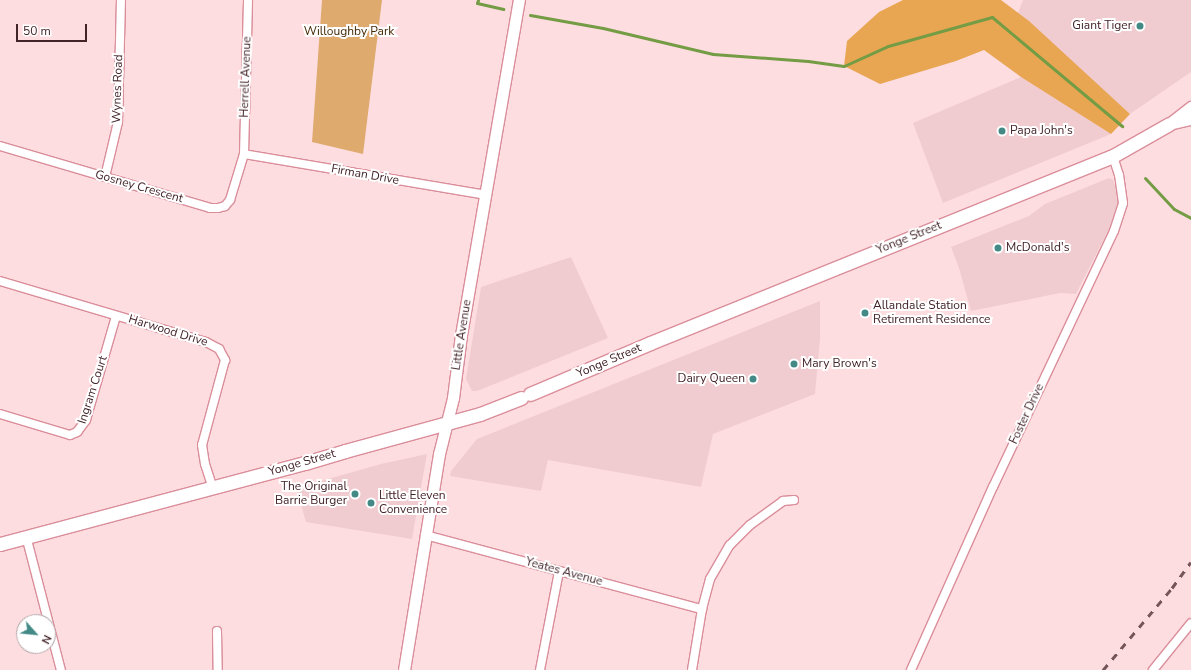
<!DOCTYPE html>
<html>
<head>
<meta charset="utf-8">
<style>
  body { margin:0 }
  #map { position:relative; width:1191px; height:670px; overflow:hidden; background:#fedde0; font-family:"Nunito Sans",sans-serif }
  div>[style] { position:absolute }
  .built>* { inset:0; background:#f0ccd0 }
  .green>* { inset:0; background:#deaa6d }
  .forest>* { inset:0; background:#e8a653 }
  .stream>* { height:3px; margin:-1.5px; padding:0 1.5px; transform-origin:1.5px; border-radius:1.5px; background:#739c44 }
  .roads { filter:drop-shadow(1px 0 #da8e9a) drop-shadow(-1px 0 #da8e9a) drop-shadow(0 1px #da8e9a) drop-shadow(0 -1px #da8e9a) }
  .street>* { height:8px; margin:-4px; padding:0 4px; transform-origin:4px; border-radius:4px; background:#fff }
  .secondary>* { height:11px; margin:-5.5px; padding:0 5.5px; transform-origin:5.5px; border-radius:5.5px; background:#fff }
  .primary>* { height:13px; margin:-6.5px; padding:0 6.5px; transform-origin:6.5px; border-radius:6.5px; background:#fff }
  .rail>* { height:3px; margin-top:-1.5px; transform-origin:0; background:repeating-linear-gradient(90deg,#75555a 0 7px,transparent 0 14px) }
  .dots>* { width:11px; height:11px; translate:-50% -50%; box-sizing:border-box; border:2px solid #fff; border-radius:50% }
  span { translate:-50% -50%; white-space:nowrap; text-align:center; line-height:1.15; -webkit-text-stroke:4px #fff; paint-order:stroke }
  .poi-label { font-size:12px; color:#422328 }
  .right { translate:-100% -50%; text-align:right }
  .left { translate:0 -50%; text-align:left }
  .park-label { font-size:12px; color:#442905 }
  .street-label { font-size:12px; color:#422328 }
  .north { position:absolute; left:16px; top:614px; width:40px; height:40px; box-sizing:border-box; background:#fff; border:1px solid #b3a7a9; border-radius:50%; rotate:117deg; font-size:11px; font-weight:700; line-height:16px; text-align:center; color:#422328 }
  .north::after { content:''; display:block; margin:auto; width:14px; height:18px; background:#438a86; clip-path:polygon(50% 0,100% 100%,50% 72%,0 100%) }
  .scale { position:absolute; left:16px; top:24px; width:71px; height:18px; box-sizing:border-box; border:2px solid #422328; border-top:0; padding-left:5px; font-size:12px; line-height:14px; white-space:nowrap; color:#422328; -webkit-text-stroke:3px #fff; paint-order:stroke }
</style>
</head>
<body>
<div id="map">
  <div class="built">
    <i style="clip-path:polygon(1023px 0,1191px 0,1191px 72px,1130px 114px,1018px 13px)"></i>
    <i style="clip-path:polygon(1021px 77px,1111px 134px,943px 203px,913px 123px)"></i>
    <i style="clip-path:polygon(1109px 178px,1113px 180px,1117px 190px,1118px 203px,1109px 229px,1076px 294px,1060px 293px,971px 311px,959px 268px,951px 247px,1029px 216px,1045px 204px)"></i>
    <i style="clip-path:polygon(571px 257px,608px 338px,477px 391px,472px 391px,466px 379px,481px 287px)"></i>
    <i style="clip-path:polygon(820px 301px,820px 339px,815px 394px,713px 434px,701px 487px,548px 460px,541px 491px,450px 476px,451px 471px,477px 439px)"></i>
    <i style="clip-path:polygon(427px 454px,412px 539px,306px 522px,296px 488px,381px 464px)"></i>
  </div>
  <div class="green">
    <i style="clip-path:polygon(322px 0,382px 0,363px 154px,312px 142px)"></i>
  </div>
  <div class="forest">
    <i style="clip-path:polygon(903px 0,1001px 0,1029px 21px,1130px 114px,1111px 134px,1021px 77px,984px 50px,956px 61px,880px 84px,844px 66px,847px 41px,879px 12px)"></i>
  </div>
  <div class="stream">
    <i style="left:478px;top:0;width:3px;rotate:108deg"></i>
    <i style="left:477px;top:3px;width:27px;rotate:13deg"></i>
    <i style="left:530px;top:15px;width:74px;rotate:10.1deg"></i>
    <i style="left:603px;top:28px;width:113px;rotate:13.3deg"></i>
    <i style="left:713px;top:54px;width:95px;rotate:4.2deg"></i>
    <i style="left:808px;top:61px;width:36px;rotate:8deg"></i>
    <i style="left:844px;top:66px;width:48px;rotate:-24.4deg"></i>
    <i style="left:888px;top:46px;width:108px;rotate:-15.6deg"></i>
    <i style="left:992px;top:17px;width:170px;rotate:40deg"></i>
    <i style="left:1145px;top:178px;width:42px;rotate:46.9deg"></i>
    <i style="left:1174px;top:209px;width:19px;rotate:28deg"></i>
  </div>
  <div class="roads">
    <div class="street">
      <i style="left:0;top:146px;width:219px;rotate:16.4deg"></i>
      <i style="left:210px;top:208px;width:8px"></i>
      <i style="left:218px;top:208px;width:7px;rotate:-16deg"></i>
      <i style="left:225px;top:206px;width:8px;rotate:-50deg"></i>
      <i style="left:230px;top:200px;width:48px;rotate:-73.1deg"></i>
      <i style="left:244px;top:154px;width:154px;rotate:-88.5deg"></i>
      <i style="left:244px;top:154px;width:245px;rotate:9.6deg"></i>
      <i style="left:105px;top:177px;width:57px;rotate:-76.7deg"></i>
      <i style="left:118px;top:122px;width:122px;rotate:-88.6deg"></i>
      <i style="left:0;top:281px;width:215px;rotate:16.5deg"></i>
      <i style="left:206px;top:342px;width:15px;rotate:28deg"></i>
      <i style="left:219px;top:349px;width:13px;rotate:61deg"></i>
      <i style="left:225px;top:360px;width:88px;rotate:105.1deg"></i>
      <i style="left:202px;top:445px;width:19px;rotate:81deg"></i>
      <i style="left:205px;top:464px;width:25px;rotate:72deg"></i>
      <i style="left:0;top:414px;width:73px;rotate:16.7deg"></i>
      <i style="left:70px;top:435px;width:8px;rotate:-23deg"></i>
      <i style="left:77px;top:432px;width:15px;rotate:-53deg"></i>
      <i style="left:86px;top:420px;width:108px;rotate:-73.9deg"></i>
      <i style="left:425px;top:535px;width:287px;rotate:15deg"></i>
      <i style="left:26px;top:536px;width:138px;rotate:75.4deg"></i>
      <i style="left:217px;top:631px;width:39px;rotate:89deg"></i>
      <i style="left:540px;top:670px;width:101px;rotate:-79.1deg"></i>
      <i style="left:692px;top:670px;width:62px;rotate:-80.7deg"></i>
      <i style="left:702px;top:609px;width:31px;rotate:-75deg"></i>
      <i style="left:710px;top:579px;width:39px;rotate:-60deg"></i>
      <i style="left:730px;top:545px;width:28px;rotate:-45deg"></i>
      <i style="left:750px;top:525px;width:41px;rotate:-36deg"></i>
      <i style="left:783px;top:501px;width:11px;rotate:-5deg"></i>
      <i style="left:911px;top:670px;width:201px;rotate:-65.9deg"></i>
      <i style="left:993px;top:487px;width:283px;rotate:-64.7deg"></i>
      <i style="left:1114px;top:231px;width:29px;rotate:-72deg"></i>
      <i style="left:1123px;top:203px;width:28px;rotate:-98deg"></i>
      <i style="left:1119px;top:175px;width:20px;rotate:-108deg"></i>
      <i style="left:1153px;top:670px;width:60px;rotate:-51deg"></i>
    </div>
    <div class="secondary">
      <i style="left:1173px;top:123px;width:18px;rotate:-13deg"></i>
      <i style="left:1169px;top:124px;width:28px;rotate:-38deg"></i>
      <i style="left:404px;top:670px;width:219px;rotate:-80.8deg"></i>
      <i style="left:439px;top:454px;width:58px;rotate:-76deg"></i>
      <i style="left:453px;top:398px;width:64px;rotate:-82.8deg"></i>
      <i style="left:461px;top:335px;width:340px;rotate:-80.2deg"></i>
    </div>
    <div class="primary">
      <i style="left:530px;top:394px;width:130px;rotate:-23deg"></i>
      <i style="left:650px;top:343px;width:499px;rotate:-22deg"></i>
      <i style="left:1113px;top:156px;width:64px;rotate:-29.7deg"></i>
      <i style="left:0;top:544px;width:316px;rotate:-14.9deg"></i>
      <i style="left:305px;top:463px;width:42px;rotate:-16.7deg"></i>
      <i style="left:345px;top:451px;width:140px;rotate:-15.3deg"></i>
      <i style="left:480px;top:414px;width:44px;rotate:-21.3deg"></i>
    </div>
  </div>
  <div class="rail">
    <i style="left:1103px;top:670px;width:107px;rotate:-49.9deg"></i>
    <i style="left:1172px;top:588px;width:32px;rotate:-54deg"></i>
  </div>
  <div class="dots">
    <i style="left:1140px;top:26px;background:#438a86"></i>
    <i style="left:1002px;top:131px;background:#438a86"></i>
    <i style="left:998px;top:248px;background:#438a86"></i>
    <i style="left:865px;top:313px;background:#438a86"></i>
    <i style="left:794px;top:364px;background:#438a86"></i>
    <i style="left:753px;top:379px;background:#438a86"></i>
    <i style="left:355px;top:494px;background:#438a86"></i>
    <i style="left:371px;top:503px;background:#438a86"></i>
  </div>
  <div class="poi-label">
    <span class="right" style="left:1132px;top:26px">Giant Tiger</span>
    <span class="left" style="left:1010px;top:131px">Papa John's</span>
    <span class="left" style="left:1006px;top:248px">McDonald's</span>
    <span class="left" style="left:873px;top:313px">Allandale Station<br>Retirement Residence</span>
    <span class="left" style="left:802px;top:364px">Mary Brown's</span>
    <span class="right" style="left:745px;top:379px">Dairy Queen</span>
    <span class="right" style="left:347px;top:494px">The Original<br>Barrie Burger</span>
    <span class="left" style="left:379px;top:503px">Little Eleven<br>Convenience</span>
  </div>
  <div class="park-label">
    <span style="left:349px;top:32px">Willoughby Park</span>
  </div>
  <div class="street-label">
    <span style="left:246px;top:77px;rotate:-88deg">Herrell Avenue</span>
    <span style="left:118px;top:89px;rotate:-88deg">Wynes Road</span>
    <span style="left:365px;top:175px;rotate:10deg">Firman Drive</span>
    <span style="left:139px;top:187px;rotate:16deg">Gosney Crescent</span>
    <span style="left:909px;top:238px;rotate:-22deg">Yonge Street</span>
    <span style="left:168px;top:331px;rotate:17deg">Harwood Drive</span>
    <span style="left:462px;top:335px;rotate:-81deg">Little Avenue</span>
    <span style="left:609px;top:361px;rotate:-23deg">Yonge Street</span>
    <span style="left:93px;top:390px;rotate:-72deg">Ingram Court</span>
    <span style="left:1027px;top:414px;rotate:-65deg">Foster Drive</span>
    <span style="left:302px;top:463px;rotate:-16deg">Yonge Street</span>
    <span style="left:564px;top:572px;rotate:15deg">Yeates Avenue</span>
  </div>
  <div class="north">N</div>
  <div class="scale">50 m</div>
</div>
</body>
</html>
